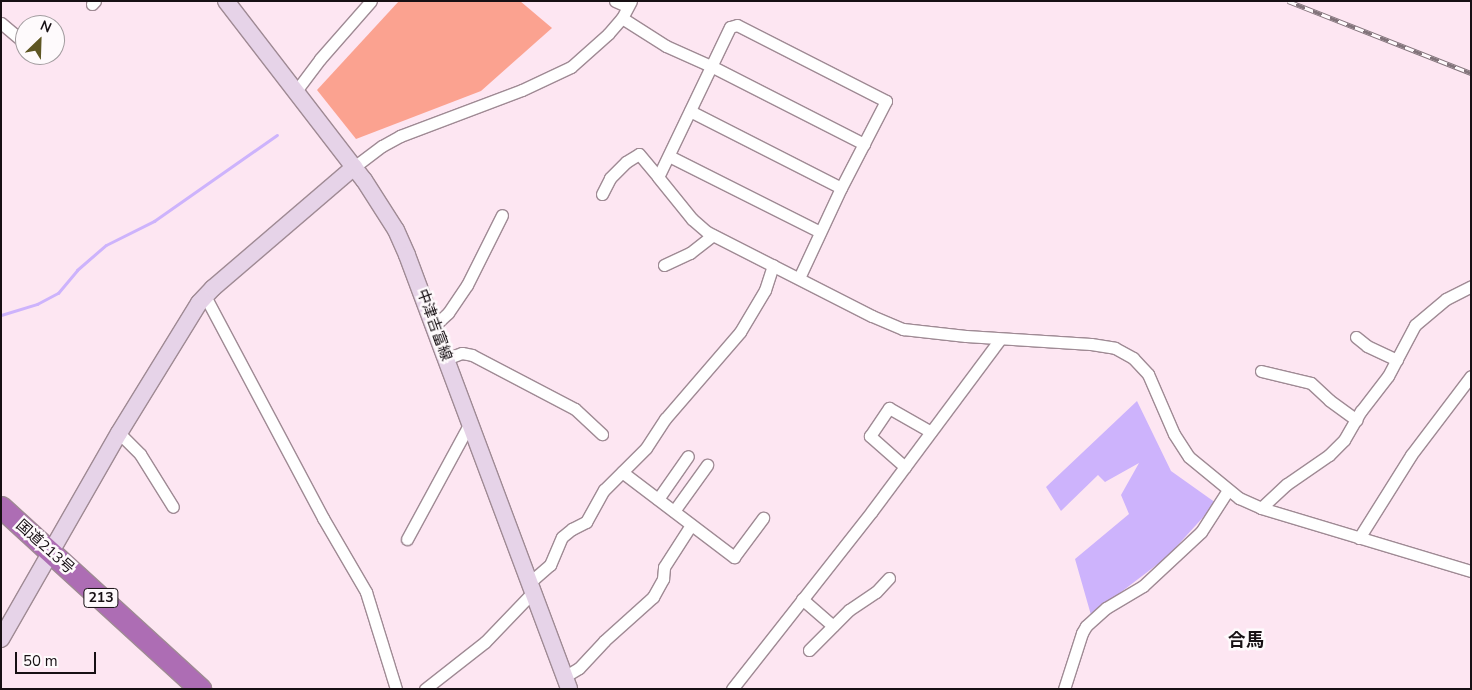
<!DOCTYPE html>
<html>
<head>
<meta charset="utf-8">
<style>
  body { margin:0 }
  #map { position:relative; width:1472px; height:690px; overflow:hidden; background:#fde6f2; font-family:"Nunito Sans","Noto Sans JP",sans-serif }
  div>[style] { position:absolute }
  .green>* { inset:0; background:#fba290 }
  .water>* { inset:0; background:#cdb3fc }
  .stream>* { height:3px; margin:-1.5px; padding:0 1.5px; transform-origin:1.5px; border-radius:1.5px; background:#cdb3fc }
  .roads { filter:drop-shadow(1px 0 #9f8a94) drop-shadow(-1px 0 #9f8a94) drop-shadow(0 1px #9f8a94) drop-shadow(0 -1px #9f8a94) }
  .street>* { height:11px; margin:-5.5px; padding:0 5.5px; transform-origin:5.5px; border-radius:5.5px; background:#fff }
  .secondary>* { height:16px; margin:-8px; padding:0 8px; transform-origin:8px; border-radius:8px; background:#e6d3e8 }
  .highway>* { height:21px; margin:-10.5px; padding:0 10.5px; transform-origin:10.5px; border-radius:10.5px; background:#ad6db4 }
  .rail>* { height:5px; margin-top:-2.5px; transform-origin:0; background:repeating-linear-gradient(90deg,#fefafc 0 9px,#82747b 0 18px); box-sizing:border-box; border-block:1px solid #82747b }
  span { translate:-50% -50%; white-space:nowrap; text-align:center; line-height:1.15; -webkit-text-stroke:5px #fefafc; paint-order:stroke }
  .shield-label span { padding:1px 4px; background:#fefafc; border:1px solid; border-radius:4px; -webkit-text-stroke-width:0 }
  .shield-label { font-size:14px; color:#171014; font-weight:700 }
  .street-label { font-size:15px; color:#171014 }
  .quarter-label { font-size:18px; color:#171014; font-weight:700 }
  .frame { position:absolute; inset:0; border:2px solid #171014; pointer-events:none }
  .north { position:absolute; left:15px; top:15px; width:50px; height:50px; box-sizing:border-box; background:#fefafc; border:1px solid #a29c9f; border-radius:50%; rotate:24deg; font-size:14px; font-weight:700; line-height:20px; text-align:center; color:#171014 }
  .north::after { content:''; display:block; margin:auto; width:18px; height:22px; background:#5e5623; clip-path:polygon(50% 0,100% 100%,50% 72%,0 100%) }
  .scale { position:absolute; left:15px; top:652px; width:81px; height:22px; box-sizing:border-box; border:2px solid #171014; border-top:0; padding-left:6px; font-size:15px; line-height:18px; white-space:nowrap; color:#171014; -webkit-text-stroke:4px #fefafc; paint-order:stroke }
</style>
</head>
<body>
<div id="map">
  <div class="green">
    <i style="clip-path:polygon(399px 1px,520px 1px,552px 28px,481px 91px,356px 139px,317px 90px)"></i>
  </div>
  <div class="water">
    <i style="clip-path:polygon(1137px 401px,1171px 471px,1216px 503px,1167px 557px,1091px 615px,1075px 559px,1129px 514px,1121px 495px,1139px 463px,1105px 482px,1098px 475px,1061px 511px,1046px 487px)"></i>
  </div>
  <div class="stream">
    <i style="left:1px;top:315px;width:38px;rotate:-17deg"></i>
    <i style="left:37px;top:304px;width:24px;rotate:-28deg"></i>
    <i style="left:58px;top:293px;width:30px;rotate:-50deg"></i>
    <i style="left:77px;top:270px;width:38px;rotate:-41deg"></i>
    <i style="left:106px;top:245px;width:54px;rotate:-26.6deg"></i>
    <i style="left:154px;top:221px;width:150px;rotate:-35deg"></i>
  </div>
  <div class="roads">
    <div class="street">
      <i style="left:615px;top:1px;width:13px;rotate:23deg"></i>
      <i style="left:92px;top:4px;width:4px;rotate:-45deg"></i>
      <i style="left:622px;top:18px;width:52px;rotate:32.5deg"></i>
      <i style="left:666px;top:46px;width:49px;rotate:24deg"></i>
      <i style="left:711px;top:66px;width:172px;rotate:27deg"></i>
      <i style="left:1px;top:23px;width:31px;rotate:40deg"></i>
      <i style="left:296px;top:91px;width:40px;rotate:-53deg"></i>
      <i style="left:320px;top:59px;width:77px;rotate:-48.7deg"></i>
      <i style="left:690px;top:111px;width:169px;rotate:27deg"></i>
      <i style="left:669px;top:156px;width:169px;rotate:26.7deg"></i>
      <i style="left:354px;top:167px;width:35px;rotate:-37deg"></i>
      <i style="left:382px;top:146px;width:21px;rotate:-29deg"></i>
      <i style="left:400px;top:136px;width:130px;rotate:-20.7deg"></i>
      <i style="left:522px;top:90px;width:54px;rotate:-25.1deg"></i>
      <i style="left:571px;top:67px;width:50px;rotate:-41.7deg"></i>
      <i style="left:608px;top:34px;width:21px;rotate:-49deg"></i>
      <i style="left:622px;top:18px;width:19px;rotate:-62deg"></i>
      <i style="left:602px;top:194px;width:18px;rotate:-63deg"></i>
      <i style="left:610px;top:178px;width:23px;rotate:-45deg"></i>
      <i style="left:626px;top:162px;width:15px;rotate:-32deg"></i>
      <i style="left:639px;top:154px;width:30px;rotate:50deg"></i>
      <i style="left:664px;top:265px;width:29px;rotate:-25deg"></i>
      <i style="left:690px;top:253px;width:29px;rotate:-38deg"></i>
      <i style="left:799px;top:278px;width:99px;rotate:-65deg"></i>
      <i style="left:841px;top:188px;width:98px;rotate:-62.7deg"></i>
      <i style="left:886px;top:101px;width:167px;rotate:-153deg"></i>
      <i style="left:737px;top:25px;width:7px;rotate:164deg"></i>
      <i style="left:730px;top:27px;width:166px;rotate:115.6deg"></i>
      <i style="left:658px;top:177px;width:54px;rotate:51deg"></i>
      <i style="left:692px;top:219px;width:20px;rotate:41deg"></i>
      <i style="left:707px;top:232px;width:185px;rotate:27deg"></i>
      <i style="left:872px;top:316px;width:34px;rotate:23deg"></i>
      <i style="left:903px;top:329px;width:63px;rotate:6.3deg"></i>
      <i style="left:966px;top:336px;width:125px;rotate:3.7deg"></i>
      <i style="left:1091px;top:344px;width:24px;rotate:9deg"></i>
      <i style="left:1115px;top:348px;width:21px;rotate:29deg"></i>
      <i style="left:1133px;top:358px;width:22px;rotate:47deg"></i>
      <i style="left:1148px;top:374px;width:65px;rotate:66.6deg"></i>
      <i style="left:1174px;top:434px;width:27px;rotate:57deg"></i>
      <i style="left:1189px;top:457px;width:65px;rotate:39.4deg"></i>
      <i style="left:1239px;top:498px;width:24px;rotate:24deg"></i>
      <i style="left:1261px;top:508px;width:219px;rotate:16.7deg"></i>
      <i style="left:205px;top:296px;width:251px;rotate:62deg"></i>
      <i style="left:323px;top:518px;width:86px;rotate:59.8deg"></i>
      <i style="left:366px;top:592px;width:102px;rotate:72.8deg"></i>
      <i style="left:434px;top:326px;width:19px;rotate:-43deg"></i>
      <i style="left:448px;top:313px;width:34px;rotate:-56deg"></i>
      <i style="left:467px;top:285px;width:78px;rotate:-63.4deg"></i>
      <i style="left:1356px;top:337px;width:14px;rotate:39deg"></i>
      <i style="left:1367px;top:346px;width:33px;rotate:25deg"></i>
      <i style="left:446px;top:359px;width:17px;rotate:-21deg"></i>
      <i style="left:462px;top:353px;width:10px;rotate:11deg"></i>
      <i style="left:472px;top:355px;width:116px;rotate:27.7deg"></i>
      <i style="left:575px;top:409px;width:37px;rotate:43deg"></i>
      <i style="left:1261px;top:371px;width:51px;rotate:13.5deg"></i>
      <i style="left:1311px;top:383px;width:25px;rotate:43deg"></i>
      <i style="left:1329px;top:400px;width:34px;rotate:36deg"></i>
      <i style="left:119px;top:433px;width:30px;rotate:45deg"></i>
      <i style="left:140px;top:454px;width:62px;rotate:58.1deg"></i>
      <i style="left:905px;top:467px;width:47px;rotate:-138.5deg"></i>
      <i style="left:870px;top:436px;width:34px;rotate:-56deg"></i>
      <i style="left:889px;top:408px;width:48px;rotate:29.7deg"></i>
      <i style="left:622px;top:472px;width:141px;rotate:37.2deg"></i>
      <i style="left:734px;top:557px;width:49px;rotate:-53.4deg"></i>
      <i style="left:658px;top:499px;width:52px;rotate:-55.1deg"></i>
      <i style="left:1261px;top:508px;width:35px;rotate:-43deg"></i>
      <i style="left:1287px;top:484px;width:51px;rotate:-34.6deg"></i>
      <i style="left:1329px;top:455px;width:21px;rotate:-45deg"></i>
      <i style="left:1344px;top:440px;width:34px;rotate:-60deg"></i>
      <i style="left:1361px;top:411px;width:44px;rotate:-52.4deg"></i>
      <i style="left:1388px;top:376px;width:58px;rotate:-62.1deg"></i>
      <i style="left:1415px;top:325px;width:40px;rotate:-40deg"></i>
      <i style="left:1446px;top:299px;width:28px;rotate:-27deg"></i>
      <i style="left:674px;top:511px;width:57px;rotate:-54.3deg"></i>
      <i style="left:1359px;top:538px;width:98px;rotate:-57.9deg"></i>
      <i style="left:1411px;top:455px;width:99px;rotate:-52.8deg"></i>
      <i style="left:407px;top:539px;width:132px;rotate:-61.5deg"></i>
      <i style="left:529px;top:583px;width:28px;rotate:-41deg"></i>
      <i style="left:550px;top:565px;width:30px;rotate:-67deg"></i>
      <i style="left:562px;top:537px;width:13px;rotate:-39deg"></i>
      <i style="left:572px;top:529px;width:16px;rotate:-27deg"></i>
      <i style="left:586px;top:522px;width:37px;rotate:-61deg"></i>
      <i style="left:604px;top:490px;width:59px;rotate:-45deg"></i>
      <i style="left:646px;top:448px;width:35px;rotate:-57deg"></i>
      <i style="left:665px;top:419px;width:115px;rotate:-49.2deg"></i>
      <i style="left:740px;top:332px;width:49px;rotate:-59.2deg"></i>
      <i style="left:765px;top:290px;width:26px;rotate:-72deg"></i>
      <i style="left:802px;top:599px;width:41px;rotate:41.1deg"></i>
      <i style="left:809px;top:650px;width:57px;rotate:-45deg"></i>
      <i style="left:849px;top:610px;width:32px;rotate:-34deg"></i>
      <i style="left:876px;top:592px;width:19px;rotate:-47deg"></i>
      <i style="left:564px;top:677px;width:17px;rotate:-31deg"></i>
      <i style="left:579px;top:668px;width:37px;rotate:-47deg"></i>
      <i style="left:604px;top:641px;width:66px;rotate:-41.9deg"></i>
      <i style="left:653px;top:597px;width:21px;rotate:-61deg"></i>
      <i style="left:663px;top:579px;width:12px;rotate:-85deg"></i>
      <i style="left:664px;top:567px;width:50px;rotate:-57.3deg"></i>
      <i style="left:425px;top:689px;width:76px;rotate:-38.1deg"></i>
      <i style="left:485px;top:642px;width:69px;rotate:-46.2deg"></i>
      <i style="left:732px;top:689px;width:226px;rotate:-51.8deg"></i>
      <i style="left:872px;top:511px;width:214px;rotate:-53.3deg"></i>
      <i style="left:1064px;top:689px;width:59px;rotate:-72.2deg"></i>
      <i style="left:1082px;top:633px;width:8px;rotate:-60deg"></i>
      <i style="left:1086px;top:626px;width:27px;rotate:-42deg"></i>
      <i style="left:1106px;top:608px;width:43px;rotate:-30.7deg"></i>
      <i style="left:1143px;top:586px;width:79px;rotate:-43deg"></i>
      <i style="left:1201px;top:532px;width:50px;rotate:-57.3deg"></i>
    </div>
    <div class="secondary">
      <i style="left:226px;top:1px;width:226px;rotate:52.4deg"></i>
      <i style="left:364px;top:180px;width:59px;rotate:57.4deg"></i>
      <i style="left:396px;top:230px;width:27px;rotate:66deg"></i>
      <i style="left:407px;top:255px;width:463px;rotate:69.5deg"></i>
      <i style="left:1px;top:639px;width:237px;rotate:-60.2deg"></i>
      <i style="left:119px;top:433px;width:153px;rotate:-58.4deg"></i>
      <i style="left:199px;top:303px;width:21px;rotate:-47deg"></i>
      <i style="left:213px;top:288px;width:186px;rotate:-40.6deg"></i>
    </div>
    <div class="highway">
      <i style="left:1px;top:507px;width:270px;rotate:42.4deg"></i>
    </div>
  </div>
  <div class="rail">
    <i style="left:1288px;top:1px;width:197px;rotate:21.5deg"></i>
  </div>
  <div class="shield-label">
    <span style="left:101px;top:598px">213</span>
  </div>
  <div class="street-label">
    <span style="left:434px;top:325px;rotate:70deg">中津吉富線</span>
    <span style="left:45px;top:547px;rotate:42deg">国道213号</span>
  </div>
  <div class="quarter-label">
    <span style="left:1246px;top:640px">合馬</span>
  </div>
  <div class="frame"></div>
  <div class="north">N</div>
  <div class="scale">50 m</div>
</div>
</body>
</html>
